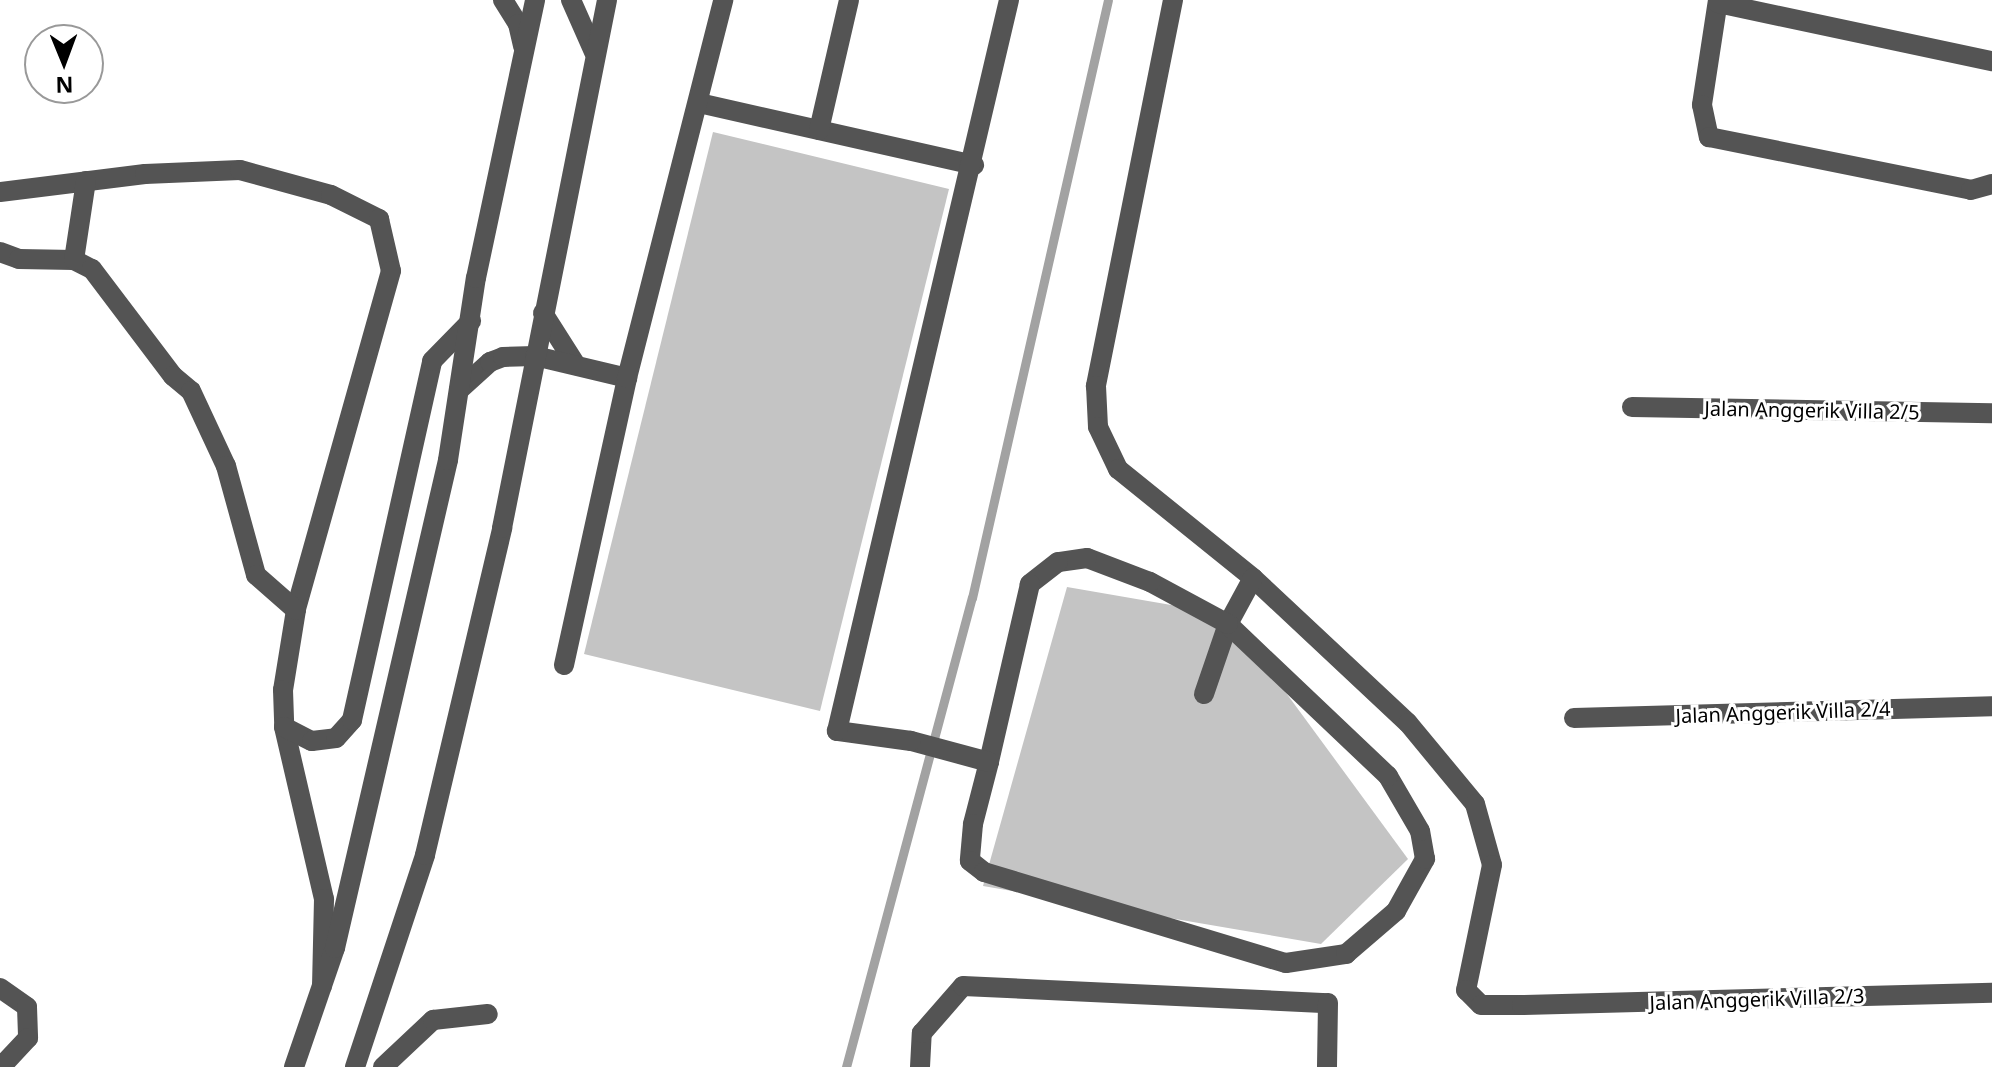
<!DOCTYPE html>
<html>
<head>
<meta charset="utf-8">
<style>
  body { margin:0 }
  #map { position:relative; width:1992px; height:1067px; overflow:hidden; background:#fff; font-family:"Noto Sans",sans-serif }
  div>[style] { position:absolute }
  .stream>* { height:9px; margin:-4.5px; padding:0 4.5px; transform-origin:4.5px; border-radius:4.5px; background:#a2a2a2 }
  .building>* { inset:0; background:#c4c4c4 }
  .minor>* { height:20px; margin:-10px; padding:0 10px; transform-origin:10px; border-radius:10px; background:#545454 }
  span { translate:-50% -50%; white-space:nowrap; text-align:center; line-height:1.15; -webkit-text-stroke:6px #fff; paint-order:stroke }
  .street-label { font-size:20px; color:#000 }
  .north { position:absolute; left:24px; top:24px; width:80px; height:80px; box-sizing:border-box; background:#fff; border:2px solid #999; border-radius:50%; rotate:179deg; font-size:22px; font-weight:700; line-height:32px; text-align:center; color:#000 }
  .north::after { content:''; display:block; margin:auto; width:28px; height:36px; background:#000; clip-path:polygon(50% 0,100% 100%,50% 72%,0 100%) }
</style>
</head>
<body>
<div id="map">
  <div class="stream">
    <i style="left:846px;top:1067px;width:486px;rotate:-75deg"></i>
    <i style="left:972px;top:598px;width:613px;rotate:-77.19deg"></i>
  </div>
  <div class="building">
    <i style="clip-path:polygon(713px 132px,949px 189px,820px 711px,584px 654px)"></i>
    <i style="clip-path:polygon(1067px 587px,1229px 615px,1408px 859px,1321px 944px,983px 886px)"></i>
  </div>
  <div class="minor">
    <i style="left:503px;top:0;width:28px;rotate:58deg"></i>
    <i style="left:518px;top:24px;width:23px;rotate:77deg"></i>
    <i style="left:571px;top:0;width:57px;rotate:66.1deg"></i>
    <i style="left:1173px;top:0;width:394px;rotate:101.3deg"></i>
    <i style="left:1096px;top:386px;width:41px;rotate:87.2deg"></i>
    <i style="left:1098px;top:427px;width:47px;rotate:64.5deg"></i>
    <i style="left:1118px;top:469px;width:174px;rotate:38.9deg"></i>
    <i style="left:1253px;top:578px;width:212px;rotate:43.1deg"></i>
    <i style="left:1408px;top:723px;width:105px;rotate:50.4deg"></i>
    <i style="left:1475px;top:804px;width:63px;rotate:74.4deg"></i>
    <i style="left:1492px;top:865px;width:128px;rotate:101.7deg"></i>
    <i style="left:1466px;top:990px;width:21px;rotate:45deg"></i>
    <i style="left:1481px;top:1005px;width:41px"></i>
    <i style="left:1522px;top:1005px;width:470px;rotate:-1.5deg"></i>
    <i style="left:1718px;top:0;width:106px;rotate:98.7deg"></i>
    <i style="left:1702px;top:105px;width:33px;rotate:78deg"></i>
    <i style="left:1709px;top:137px;width:267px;rotate:11.4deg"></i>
    <i style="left:1971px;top:190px;width:22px;rotate:-16deg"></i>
    <i style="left:1718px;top:3px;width:280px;rotate:12deg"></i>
    <i style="left:699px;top:103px;width:282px;rotate:12.7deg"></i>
    <i style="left:819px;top:130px;width:133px;rotate:-77deg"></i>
    <i style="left:0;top:192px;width:146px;rotate:-7.1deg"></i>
    <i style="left:145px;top:174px;width:95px;rotate:-2.4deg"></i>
    <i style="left:240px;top:170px;width:94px;rotate:15.4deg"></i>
    <i style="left:331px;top:195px;width:54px;rotate:26.6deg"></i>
    <i style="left:379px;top:219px;width:53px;rotate:77deg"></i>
    <i style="left:391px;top:271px;width:352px;rotate:105.7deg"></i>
    <i style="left:296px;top:610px;width:81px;rotate:99.2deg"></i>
    <i style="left:283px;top:690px;width:37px;rotate:88deg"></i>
    <i style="left:284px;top:727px;width:177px;rotate:76.9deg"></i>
    <i style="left:324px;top:899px;width:87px;rotate:91.3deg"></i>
    <i style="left:0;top:252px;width:20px;rotate:20deg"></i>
    <i style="left:19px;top:259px;width:55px;rotate:1deg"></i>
    <i style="left:74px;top:260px;width:20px;rotate:27deg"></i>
    <i style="left:92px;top:269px;width:134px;rotate:52.9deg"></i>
    <i style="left:173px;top:376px;width:23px;rotate:40deg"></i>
    <i style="left:191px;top:391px;width:83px;rotate:65deg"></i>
    <i style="left:226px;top:466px;width:113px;rotate:74.6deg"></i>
    <i style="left:256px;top:575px;width:53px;rotate:41.2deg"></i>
    <i style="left:74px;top:260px;width:80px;rotate:-81.4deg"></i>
    <i style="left:543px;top:313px;width:62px;rotate:57.6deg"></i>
    <i style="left:459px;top:390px;width:42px;rotate:-42.1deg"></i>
    <i style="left:490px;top:362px;width:14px;rotate:-21deg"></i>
    <i style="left:503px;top:357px;width:32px;rotate:-2deg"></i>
    <i style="left:535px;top:356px;width:95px;rotate:13.4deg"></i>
    <i style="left:1632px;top:407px;width:360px;rotate:1deg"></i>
    <i style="left:564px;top:665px;width:294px;rotate:-77.6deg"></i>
    <i style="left:627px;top:378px;width:390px;rotate:-75.7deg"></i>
    <i style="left:1204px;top:694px;width:74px;rotate:-71.1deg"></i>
    <i style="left:1228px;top:624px;width:52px;rotate:-61.5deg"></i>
    <i style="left:1574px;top:718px;width:418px;rotate:-1.6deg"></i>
    <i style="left:284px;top:727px;width:31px;rotate:27deg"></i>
    <i style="left:312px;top:741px;width:24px;rotate:-7deg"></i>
    <i style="left:336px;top:738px;width:24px;rotate:-48deg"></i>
    <i style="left:352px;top:720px;width:368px;rotate:-77.4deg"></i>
    <i style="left:432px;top:361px;width:56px;rotate:-45.7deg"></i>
    <i style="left:989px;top:762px;width:64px;rotate:104.5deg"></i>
    <i style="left:973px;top:824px;width:37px;rotate:95deg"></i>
    <i style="left:970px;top:861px;width:18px;rotate:38deg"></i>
    <i style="left:984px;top:872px;width:315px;rotate:16.8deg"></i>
    <i style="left:1286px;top:963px;width:61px;rotate:-8.5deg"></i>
    <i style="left:1346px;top:954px;width:66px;rotate:-40.7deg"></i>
    <i style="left:1396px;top:911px;width:60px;rotate:-60.9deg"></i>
    <i style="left:1425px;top:859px;width:28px;rotate:-100deg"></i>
    <i style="left:1420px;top:831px;width:64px;rotate:-120.2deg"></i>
    <i style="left:1388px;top:776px;width:221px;rotate:-136.5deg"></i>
    <i style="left:1228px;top:624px;width:89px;rotate:-151.7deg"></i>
    <i style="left:1150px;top:582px;width:67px;rotate:-159.1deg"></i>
    <i style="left:1087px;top:558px;width:29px;rotate:172deg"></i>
    <i style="left:1058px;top:562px;width:36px;rotate:142deg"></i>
    <i style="left:1030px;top:584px;width:183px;rotate:103deg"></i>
    <i style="left:989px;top:762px;width:81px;rotate:-164.9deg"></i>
    <i style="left:911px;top:741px;width:75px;rotate:-172.3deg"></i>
    <i style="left:837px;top:731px;width:751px;rotate:-76.76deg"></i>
    <i style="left:0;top:988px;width:33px;rotate:35deg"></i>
    <i style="left:27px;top:1007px;width:31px;rotate:88deg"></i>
    <i style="left:28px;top:1038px;width:40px;rotate:133deg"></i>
    <i style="left:294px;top:1067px;width:126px;rotate:-71deg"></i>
    <i style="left:335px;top:948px;width:501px;rotate:-76.96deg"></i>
    <i style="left:448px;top:460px;width:184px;rotate:-81.3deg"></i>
    <i style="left:476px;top:278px;width:284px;rotate:-78deg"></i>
    <i style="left:355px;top:1067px;width:223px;rotate:-71.7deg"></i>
    <i style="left:425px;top:855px;width:336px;rotate:-76.7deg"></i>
    <i style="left:502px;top:528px;width:538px;rotate:-78.75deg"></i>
    <i style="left:383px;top:1067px;width:69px;rotate:-43.2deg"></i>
    <i style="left:433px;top:1020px;width:55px;rotate:-6.2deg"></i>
    <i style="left:920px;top:1067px;width:34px;rotate:-87deg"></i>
    <i style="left:922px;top:1033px;width:62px;rotate:-48.9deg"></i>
    <i style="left:963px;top:986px;width:365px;rotate:2.7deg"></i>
    <i style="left:1328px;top:1003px;width:64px;rotate:90.9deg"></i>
  </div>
  <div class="street-label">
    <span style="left:1812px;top:410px;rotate:1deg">Jalan Anggerik Villa 2/5</span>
    <span style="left:1783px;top:712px;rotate:-2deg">Jalan Anggerik Villa 2/4</span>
    <span style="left:1757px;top:999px;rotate:-2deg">Jalan Anggerik Villa 2/3</span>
  </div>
  <div class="north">N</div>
</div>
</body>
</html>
